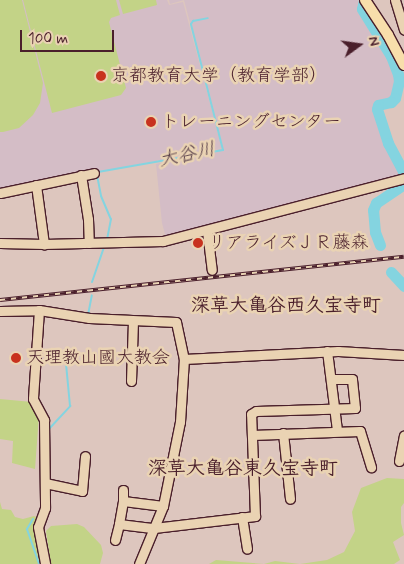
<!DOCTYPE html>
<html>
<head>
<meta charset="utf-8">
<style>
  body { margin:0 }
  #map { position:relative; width:404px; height:564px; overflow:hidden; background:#ddc6be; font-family:Mynerve,"Klee One",sans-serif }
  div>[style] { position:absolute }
  .built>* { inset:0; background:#d4bdc6 }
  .green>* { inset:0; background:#c3d387 }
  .stream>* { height:2px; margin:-1px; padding:0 1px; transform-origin:1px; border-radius:1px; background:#84d4e0 }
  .river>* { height:11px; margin:-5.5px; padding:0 5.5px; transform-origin:5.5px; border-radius:5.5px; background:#84d4e0 }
  .roads { filter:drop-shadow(1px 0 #4a1f2b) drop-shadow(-1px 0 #4a1f2b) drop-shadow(0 1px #4a1f2b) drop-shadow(0 -1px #4a1f2b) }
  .minor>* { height:9px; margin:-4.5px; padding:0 4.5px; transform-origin:4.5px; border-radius:4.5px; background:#ead3b3 }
  .major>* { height:10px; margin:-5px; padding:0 5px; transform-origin:5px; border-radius:5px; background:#f8deab }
  .rail>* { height:4px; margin-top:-2px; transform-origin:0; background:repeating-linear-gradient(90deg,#ead3b3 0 5.5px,#4a1f2b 0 11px); box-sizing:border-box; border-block:1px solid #4a1f2b }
  .dots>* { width:14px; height:14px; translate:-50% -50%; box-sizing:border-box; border:2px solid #ead3b3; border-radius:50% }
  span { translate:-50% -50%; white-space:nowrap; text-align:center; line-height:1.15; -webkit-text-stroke:5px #ead3b3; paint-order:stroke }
  .poi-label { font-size:18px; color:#4a1f2b }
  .left { translate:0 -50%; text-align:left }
  .water-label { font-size:19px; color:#533a46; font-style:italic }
  .neighbourhood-label { font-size:19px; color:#4a1f2b; font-weight:700 }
  .north { position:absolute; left:334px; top:20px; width:50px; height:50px; -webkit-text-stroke:4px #ead3b3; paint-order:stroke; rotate:76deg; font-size:14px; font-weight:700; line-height:20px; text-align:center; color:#4a1f2b }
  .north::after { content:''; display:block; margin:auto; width:18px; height:22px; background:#4a1f2b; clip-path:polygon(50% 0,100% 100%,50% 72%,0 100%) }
  .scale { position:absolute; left:20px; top:30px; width:94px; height:22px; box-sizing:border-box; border:2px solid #4a1f2b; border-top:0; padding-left:6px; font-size:15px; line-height:18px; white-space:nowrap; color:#4a1f2b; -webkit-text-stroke:4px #ead3b3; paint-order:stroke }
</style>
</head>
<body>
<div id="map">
  <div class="built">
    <i style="clip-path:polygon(0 0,167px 0,169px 5px,183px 2px,222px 148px,0 191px)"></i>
    <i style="clip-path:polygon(169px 0,358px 0,362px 13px,391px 59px,397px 76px,393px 97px,378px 104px,375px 109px,384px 142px,402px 169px,404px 175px,166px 238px,162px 223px,156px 164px,223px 148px,184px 0,170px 4px)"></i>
  </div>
  <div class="green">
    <i style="clip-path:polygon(0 0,22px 0,43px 83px,40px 103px,33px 115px,19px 128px,3px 132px,0 132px)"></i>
    <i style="clip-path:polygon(23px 0,116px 0,120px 15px,111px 18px,109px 22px,126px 88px,121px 95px,52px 113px)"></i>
    <i style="clip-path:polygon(119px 0,156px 0,157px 5px,123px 14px)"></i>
    <i style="clip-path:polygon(0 399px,32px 402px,39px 415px,35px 469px,12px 463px,13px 441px,0 439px)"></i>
    <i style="clip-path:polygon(387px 478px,404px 479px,404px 503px,401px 507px,401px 523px,404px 535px,393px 542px,400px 560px,394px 564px,209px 564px,216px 560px,264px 564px,275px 561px,300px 564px,327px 560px,344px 552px,355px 531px,352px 512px,361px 488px)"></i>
    <i style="clip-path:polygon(0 502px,2px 509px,11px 510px,15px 517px,23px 519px,34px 516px,38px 518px,42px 564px,0 564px)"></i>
    <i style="clip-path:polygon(77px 524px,84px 527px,101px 545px,103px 553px,100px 564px,51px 564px,46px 531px,51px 526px)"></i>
  </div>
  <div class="stream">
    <i style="left:98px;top:172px;width:127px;rotate:-10deg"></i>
    <i style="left:223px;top:150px;width:130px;rotate:-104.3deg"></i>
    <i style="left:191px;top:24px;width:4px;rotate:-56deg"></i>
    <i style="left:193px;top:21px;width:15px;rotate:-11deg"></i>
    <i style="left:97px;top:175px;width:21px;rotate:79deg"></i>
    <i style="left:101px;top:196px;width:25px;rotate:67deg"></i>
    <i style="left:111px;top:219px;width:20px;rotate:101deg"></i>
    <i style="left:92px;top:282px;width:37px;rotate:-71deg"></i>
    <i style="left:88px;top:315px;width:20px;rotate:-79deg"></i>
    <i style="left:48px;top:430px;width:33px;rotate:-47deg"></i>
    <i style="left:70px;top:406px;width:42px;rotate:-95.4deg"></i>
    <i style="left:66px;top:364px;width:16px;rotate:-52deg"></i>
    <i style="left:49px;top:458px;width:20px;rotate:90deg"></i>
    <i style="left:33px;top:519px;width:12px;rotate:121deg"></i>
    <i style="left:27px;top:529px;width:37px;rotate:71deg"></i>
  </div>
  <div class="river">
    <i style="left:364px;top:0;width:9px;rotate:103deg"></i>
    <i style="left:362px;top:9px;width:55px;rotate:58.3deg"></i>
    <i style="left:391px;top:56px;width:19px;rotate:69deg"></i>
    <i style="left:398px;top:74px;width:7px;rotate:82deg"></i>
    <i style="left:399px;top:81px;width:17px;rotate:103deg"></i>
    <i style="left:395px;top:98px;width:6px;rotate:135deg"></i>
    <i style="left:391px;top:102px;width:13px;rotate:167deg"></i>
    <i style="left:378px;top:105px;width:4px;rotate:104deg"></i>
    <i style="left:377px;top:109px;width:36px;rotate:72deg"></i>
    <i style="left:388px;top:143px;width:34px;rotate:62deg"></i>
    <i style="left:380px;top:245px;width:14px;rotate:-111deg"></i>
    <i style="left:375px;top:232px;width:22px;rotate:-95deg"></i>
    <i style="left:373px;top:210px;width:8px;rotate:-67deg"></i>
    <i style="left:376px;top:203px;width:34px;rotate:-34deg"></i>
    <i style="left:391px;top:272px;width:19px;rotate:47deg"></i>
  </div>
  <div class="roads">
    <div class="minor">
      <i style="left:395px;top:0;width:31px;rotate:73deg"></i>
      <i style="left:81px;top:175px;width:45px;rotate:81deg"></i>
      <i style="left:88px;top:219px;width:24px;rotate:88deg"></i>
      <i style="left:36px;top:185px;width:60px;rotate:82.3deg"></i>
      <i style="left:0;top:193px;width:96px;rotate:-12deg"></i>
      <i style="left:207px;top:231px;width:39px;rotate:83deg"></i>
      <i style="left:0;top:243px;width:44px;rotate:1.3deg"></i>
      <i style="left:44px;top:244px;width:119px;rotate:-1.4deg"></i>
      <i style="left:163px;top:241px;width:249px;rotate:-14.6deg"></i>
      <i style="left:39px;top:310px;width:89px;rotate:93.9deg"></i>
      <i style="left:33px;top:399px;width:24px;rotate:62deg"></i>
      <i style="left:44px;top:420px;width:88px;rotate:89.3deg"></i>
      <i style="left:45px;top:508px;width:20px;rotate:110deg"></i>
      <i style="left:38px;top:527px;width:38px;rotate:79deg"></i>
      <i style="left:0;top:311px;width:39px;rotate:-1deg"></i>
      <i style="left:39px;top:310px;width:51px;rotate:9.1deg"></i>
      <i style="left:89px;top:318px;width:87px;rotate:2.6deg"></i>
      <i style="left:176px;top:322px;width:38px;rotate:78deg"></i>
      <i style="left:184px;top:359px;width:154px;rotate:-3deg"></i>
      <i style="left:338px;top:351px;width:66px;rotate:3.5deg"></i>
      <i style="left:327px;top:351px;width:80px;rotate:82.8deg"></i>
      <i style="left:131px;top:381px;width:60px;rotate:-88.1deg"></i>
      <i style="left:283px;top:433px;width:66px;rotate:83.9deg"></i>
      <i style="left:252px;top:435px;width:108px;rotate:-2.1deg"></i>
      <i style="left:360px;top:431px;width:38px;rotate:73deg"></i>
      <i style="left:399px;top:461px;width:26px;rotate:-79deg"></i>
      <i style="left:45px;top:483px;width:38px;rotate:12deg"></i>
      <i style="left:82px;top:491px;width:35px;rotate:-85deg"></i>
      <i style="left:123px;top:501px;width:11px;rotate:-90deg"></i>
      <i style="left:163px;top:506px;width:40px;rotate:-172.9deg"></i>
      <i style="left:123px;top:501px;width:23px;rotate:100deg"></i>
      <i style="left:119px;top:524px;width:35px;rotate:7deg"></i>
      <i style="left:154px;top:528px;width:102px;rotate:-6.8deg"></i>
      <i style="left:255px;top:516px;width:102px;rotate:-92.2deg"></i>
      <i style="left:251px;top:414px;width:6px;rotate:-31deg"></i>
      <i style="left:256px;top:411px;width:99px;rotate:-1.7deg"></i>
      <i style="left:355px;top:408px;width:29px;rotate:-96deg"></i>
      <i style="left:352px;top:379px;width:21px;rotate:180deg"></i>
      <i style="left:242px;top:517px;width:32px;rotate:81deg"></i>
      <i style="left:115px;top:540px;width:16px;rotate:-76deg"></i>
      <i style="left:139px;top:564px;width:63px;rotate:-67.5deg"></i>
      <i style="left:163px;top:506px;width:86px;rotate:-78.6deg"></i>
      <i style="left:180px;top:422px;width:63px;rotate:-86.4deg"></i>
    </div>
    <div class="major">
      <i style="left:365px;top:0;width:42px;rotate:56.7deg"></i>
      <i style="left:388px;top:35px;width:34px;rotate:62deg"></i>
    </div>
  </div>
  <div class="rail">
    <i style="left:0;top:300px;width:406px;rotate:-6.1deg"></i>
  </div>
  <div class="dots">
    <i style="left:101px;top:76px;background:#c8321e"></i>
    <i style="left:151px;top:122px;background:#c8321e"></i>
    <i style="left:198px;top:243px;background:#c8321e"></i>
    <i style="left:16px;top:358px;background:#c8321e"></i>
  </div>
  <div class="poi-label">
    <span class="left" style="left:111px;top:76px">京都教育大学（教育学部）</span>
    <span class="left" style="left:161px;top:122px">トレーニングセンター</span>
    <span class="left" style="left:208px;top:243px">リアライズＪＲ藤森</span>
    <span class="left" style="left:26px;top:358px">天理教山國大教会</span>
  </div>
  <div class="water-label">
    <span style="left:187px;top:155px;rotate:-12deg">大谷川</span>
  </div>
  <div class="neighbourhood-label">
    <span style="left:286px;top:306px">深草大亀谷西久宝寺町</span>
    <span style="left:243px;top:469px">深草大亀谷東久宝寺町</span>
  </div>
  <div class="north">N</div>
  <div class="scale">100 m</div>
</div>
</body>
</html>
